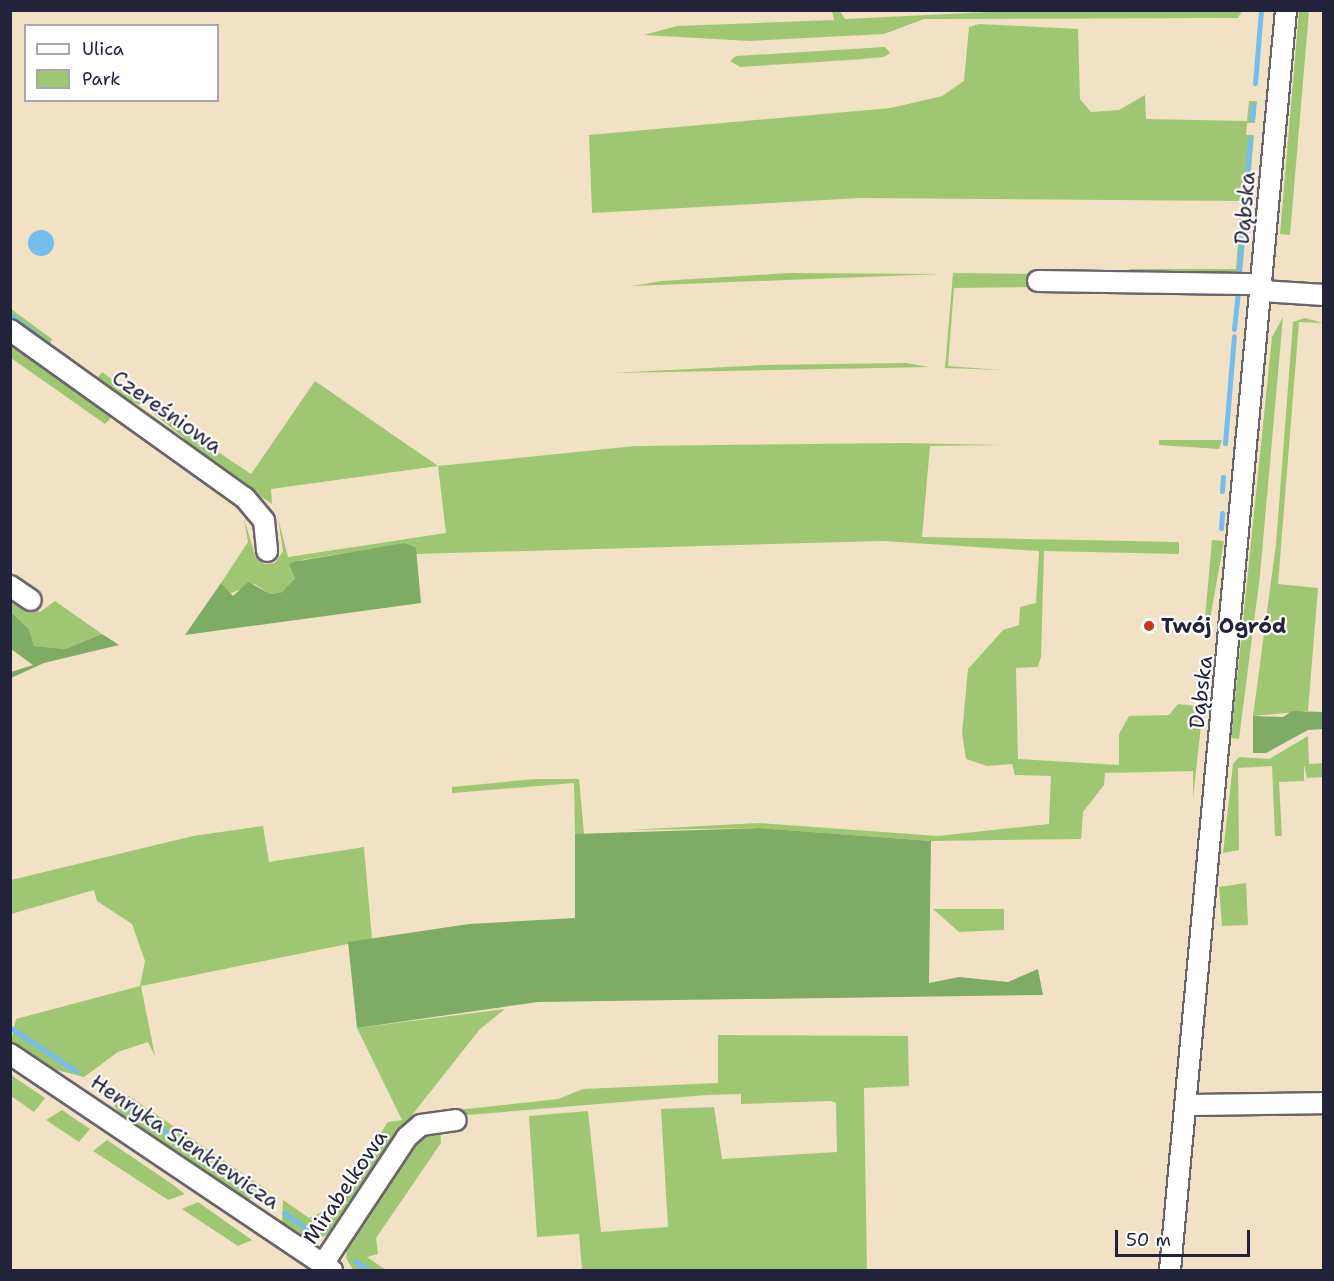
<!DOCTYPE html>
<html>
<head>
<meta charset="utf-8">
<style>
  body { margin:0 }
  #map { position:relative; width:1334px; height:1281px; overflow:hidden; background:#f1e2c6; font-family:"Shantell Sans",sans-serif }
  div>[style] { position:absolute }
  .green>* { inset:0; background:#9fc773 }
  .forest>* { inset:0; background:#7fac65 }
  .water>* { inset:0; background:#76bced }
  .round { border-radius:50% }
  .stream>* { height:5px; margin:-2.5px; padding:0 2.5px; transform-origin:2.5px; border-radius:2.5px; background:#76bced }
  .roads { filter:drop-shadow(2px 0 #6a656c) drop-shadow(-2px 0 #6a656c) drop-shadow(0 2px #6a656c) drop-shadow(0 -2px #6a656c) }
  .minor>* { height:20px; margin:-10px; padding:0 10px; transform-origin:10px; border-radius:10px; background:#fff }
  .dots>* { width:16px; height:16px; translate:-50% -50%; box-sizing:border-box; border:3px solid #fff; border-radius:50% }
  span { translate:-50% -50%; white-space:nowrap; text-align:center; line-height:1.15; -webkit-text-stroke:4.5px #fff; paint-order:stroke }
  .street-label { font-size:21px; color:#22223b }
  .poi-label { font-size:21px; color:#22223b; font-weight:700 }
  .left { translate:0 -50%; text-align:left }
  .frame { position:absolute; inset:0; border:12px solid #22223b; pointer-events:none }
  .legend { position:absolute; left:24px; top:24px; width:195px; height:78px; box-sizing:border-box; background:#fff; border:2px solid #a7a7b1; margin:0; padding:8px 10px; list-style:none; font-size:18px; color:#22223b }
  .legend li { display:flex; align-items:center; gap:12px; height:30px }
  .legend b { width:30px; border:2px solid #a7a7b1 }
  .scale { position:absolute; left:1115px; top:1230px; width:135px; height:27px; box-sizing:border-box; border:3px solid #22223b; border-top:0; padding-left:8px; font-size:18px; line-height:21px; white-space:nowrap; color:#22223b; -webkit-text-stroke:4px #fff; paint-order:stroke }
</style>
</head>
<body>
<div id="map">
  <div class="green">
    <i style="clip-path:polygon(832px 11px,840px 11px,845px 19px,1030px 10px,1242px 11px,1238px 18px,924px 19px,884px 34px,750px 41px,644px 35px,677px 26px,834px 20px)"></i>
    <i style="clip-path:polygon(1299px 11px,1309px 11px,1290px 235px,1280px 234px)"></i>
    <i style="clip-path:polygon(979px 24px,1078px 29px,1080px 99px,1091px 112px,1119px 110px,1145px 95px,1146px 119px,1247px 121px,1249px 101px,1257px 101px,1255px 123px,1247px 123px,1246px 135px,1254px 135px,1250px 182px,1243px 181px,1241px 194px,1249px 195px,1242px 273px,1234px 275px,1030px 277px,1029px 287px,954px 288px,948px 366px,1001px 370px,945px 368px,953px 273px,1129px 275px,1129px 269px,1236px 269px,1241px 201px,861px 198px,592px 213px,589px 135px,891px 108px,942px 96px,964px 81px,969px 27px)"></i>
    <i style="clip-path:polygon(885px 47px,890px 53px,884px 57px,850px 60px,740px 67px,730px 61px,736px 56px)"></i>
    <i style="clip-path:polygon(789px 273px,941px 274px,632px 286px,662px 281px)"></i>
    <i style="clip-path:polygon(11px 309px,52px 339px,51px 342px,46px 346px,11px 321px)"></i>
    <i style="clip-path:polygon(1283px 317px,1260px 575px,1239px 739px,1231px 738px,1272px 337px)"></i>
    <i style="clip-path:polygon(1305px 318px,1323px 323px,1299px 322px,1278px 584px,1318px 588px,1308px 711px,1253px 716px,1276px 544px,1293px 322px)"></i>
    <i style="clip-path:polygon(10px 338px,108px 411px,110px 419px,105px 424px,11px 358px)"></i>
    <i style="clip-path:polygon(906px 363px,929px 367px,613px 373px,765px 365px)"></i>
    <i style="clip-path:polygon(102px 372px,143px 401px,139px 405px,94px 383px)"></i>
    <i style="clip-path:polygon(315px 381px,438px 466px,635px 446px,904px 443px,1001px 445px,930px 446px,922px 537px,1179px 542px,1179px 554px,1044px 551px,1041px 657px,1038px 667px,1016px 668px,1018px 759px,1119px 765px,1119px 734px,1129px 716px,1169px 715px,1178px 704px,1203px 707px,1193px 799px,1193px 771px,1105px 773px,1104px 785px,1083px 812px,1081px 839px,931px 841px,760px 828px,629px 830px,758px 823px,938px 836px,1049px 824px,1051px 776px,1015px 775px,1012px 764px,987px 766px,966px 759px,962px 733px,968px 669px,1003px 630px,1019px 625px,1020px 607px,1036px 603px,1039px 551px,883px 541px,415px 554px,415px 548px,372px 549px,301px 560px,294px 570px,295px 578px,282px 592px,271px 594px,254px 584px,229px 594px,221px 583px,248px 542px,244px 519px,256px 558px,265px 564px,275px 563px,283px 551px,278px 518px,288px 557px,446px 533px,438px 466px,271px 489px,272px 504px,181px 443px,184px 438px,154px 414px,157px 411px,251px 474px)"></i>
    <i style="clip-path:polygon(1159px 440px,1222px 440px,1219px 449px,1159px 445px)"></i>
    <i style="clip-path:polygon(1212px 540px,1224px 541px,1210px 619px,1205px 618px)"></i>
    <i style="clip-path:polygon(10px 596px,40px 612px,55px 601px,102px 634px,65px 649px,34px 646px,29px 629px,11px 612px)"></i>
    <i style="clip-path:polygon(1308px 736px,1309px 764px,1323px 763px,1323px 777px,1307px 778px,1304px 764px,1304px 781px,1279px 782px,1282px 836px,1275px 836px,1272px 766px,1238px 768px,1239px 850px,1223px 853px,1233px 764px,1239px 757px,1269px 759px)"></i>
    <i style="clip-path:polygon(535px 779px,579px 779px,584px 834px,575px 834px,574px 783px,452px 793px,452px 787px)"></i>
    <i style="clip-path:polygon(263px 826px,269px 862px,364px 847px,372px 939px,141px 986px,155px 1056px,148px 1042px,118px 1052px,84px 1077px,49px 1068px,11px 1042px,16px 1019px,140px 986px,145px 961px,132px 924px,97px 901px,94px 890px,11px 914px,11px 880px,193px 836px)"></i>
    <i style="clip-path:polygon(1246px 883px,1248px 925px,1222px 926px,1219px 887px)"></i>
    <i style="clip-path:polygon(933px 909px,1004px 909px,1004px 930px,959px 932px)"></i>
    <i style="clip-path:polygon(505px 1009px,480px 1029px,412px 1115px,558px 1099px,583px 1089px,718px 1083px,718px 1035px,908px 1036px,909px 1086px,864px 1088px,867px 1270px,582px 1270px,579px 1234px,537px 1237px,529px 1116px,588px 1111px,601px 1232px,668px 1227px,661px 1109px,714px 1107px,722px 1159px,837px 1152px,836px 1103px,831px 1101px,741px 1104px,741px 1094px,707px 1095px,419px 1119px,341px 1229px,313px 1241px,282px 1224px,283px 1200px,309px 1218px,329px 1209px,337px 1198px,351px 1207px,339px 1195px,388px 1122px,402px 1120px,357px 1028px)"></i>
    <i style="clip-path:polygon(11px 1075px,45px 1098px,34px 1112px,11px 1096px)"></i>
    <i style="clip-path:polygon(122px 1096px,129px 1096px,269px 1191px,246px 1200px,119px 1112px,114px 1106px)"></i>
    <i style="clip-path:polygon(62px 1110px,90px 1129px,79px 1142px,46px 1120px)"></i>
    <i style="clip-path:polygon(440px 1128px,441px 1143px,376px 1238px,378px 1254px,367px 1257px,386px 1270px,353px 1270px,346px 1258px,349px 1234px,408px 1145px,424px 1132px)"></i>
    <i style="clip-path:polygon(107px 1140px,172px 1184px,185px 1194px,168px 1200px,93px 1151px)"></i>
    <i style="clip-path:polygon(198px 1202px,252px 1240px,238px 1246px,182px 1209px)"></i>
  </div>
  <div class="forest">
    <i style="clip-path:polygon(405px 543px,416px 548px,421px 603px,185px 635px,221px 583px,233px 596px,248px 582px,271px 594px,282px 592px,295px 578px,289px 564px,293px 562px)"></i>
    <i style="clip-path:polygon(11px 612px,29px 629px,34px 646px,65px 649px,102px 634px,119px 645px,44px 663px,11px 678px,11px 672px,33px 665px,11px 649px)"></i>
    <i style="clip-path:polygon(1292px 711px,1323px 712px,1323px 729px,1308px 730px,1266px 753px,1253px 753px,1253px 716px,1283px 717px)"></i>
    <i style="clip-path:polygon(760px 828px,931px 841px,929px 983px,959px 977px,1008px 982px,1038px 969px,1043px 995px,538px 1002px,357px 1028px,348px 942px,469px 924px,575px 918px,575px 834px)"></i>
  </div>
  <div class="water">
    <i class="round" style="left:28px;top:230px;width:26px;height:26px"></i>
  </div>
  <div class="stream">
    <i style="left:1255px;top:83px;width:73px;rotate:-85.3deg"></i>
    <i style="left:1252px;top:119px;width:14px;rotate:-86deg"></i>
    <i style="left:1247px;top:178px;width:40px;rotate:-85.7deg"></i>
    <i style="left:1239px;top:270px;width:72px;rotate:-85.2deg"></i>
    <i style="left:10px;top:315px;width:46px;rotate:37.1deg"></i>
    <i style="left:1234px;top:329px;width:36px;rotate:-84deg"></i>
    <i style="left:56px;top:350px;width:14px;rotate:34deg"></i>
    <i style="left:1225px;top:443px;width:107px;rotate:-85.2deg"></i>
    <i style="left:1222px;top:491px;width:14px;rotate:-86deg"></i>
    <i style="left:1221px;top:528px;width:15px;rotate:-86deg"></i>
    <i style="left:11px;top:1028px;width:78px;rotate:33.5deg"></i>
    <i style="left:120px;top:1101px;width:102px;rotate:34.2deg"></i>
    <i style="left:228px;top:1175px;width:35px;rotate:35deg"></i>
    <i style="left:284px;top:1213px;width:37px;rotate:34deg"></i>
    <i style="left:355px;top:1261px;width:17px;rotate:33deg"></i>
  </div>
  <div class="roads">
    <div class="minor">
      <i style="left:1038px;top:281px;width:224px;rotate:0.8deg"></i>
      <i style="left:1262px;top:291px;width:62px;rotate:3.7deg"></i>
      <i style="left:10px;top:330px;width:289px;rotate:35.6deg"></i>
      <i style="left:245px;top:498px;width:30px;rotate:50deg"></i>
      <i style="left:264px;top:521px;width:30px;rotate:84deg"></i>
      <i style="left:10px;top:586px;width:25px;rotate:34deg"></i>
      <i style="left:10px;top:1054px;width:388px;rotate:33.9deg"></i>
      <i style="left:1185px;top:1105px;width:139px;rotate:-0.8deg"></i>
      <i style="left:323px;top:1264px;width:152px;rotate:-56.5deg"></i>
      <i style="left:407px;top:1137px;width:18px;rotate:-41deg"></i>
      <i style="left:421px;top:1125px;width:35px;rotate:-8deg"></i>
      <i style="left:1170px;top:1270px;width:1265px;rotate:-84.74deg"></i>
    </div>
  </div>
  <div class="dots">
    <i style="left:1149px;top:626px;background:#c8321e"></i>
  </div>
  <div class="street-label">
    <span style="left:1245px;top:208px;rotate:-85deg">Dąbska</span>
    <span style="left:167px;top:412px;rotate:35deg">Czereśniowa</span>
    <span style="left:1201px;top:692px;rotate:-83deg">Dąbska</span>
    <span style="left:185px;top:1142px;rotate:34deg">Henryka Sienkiewicza</span>
    <span style="left:345px;top:1187px;rotate:-56deg">Mirabelkowa</span>
  </div>
  <div class="poi-label">
    <span class="left" style="left:1161px;top:626px">Twój Ogród</span>
  </div>
  <div class="frame"></div>
  <ul class="legend">
  <li><b style="height:8px;background:#fff"></b>Ulica</li>
  <li><b style="height:16px;background:#9fc773"></b>Park</li>
  </ul>
  <div class="scale">50 m</div>
</div>
</body>
</html>
